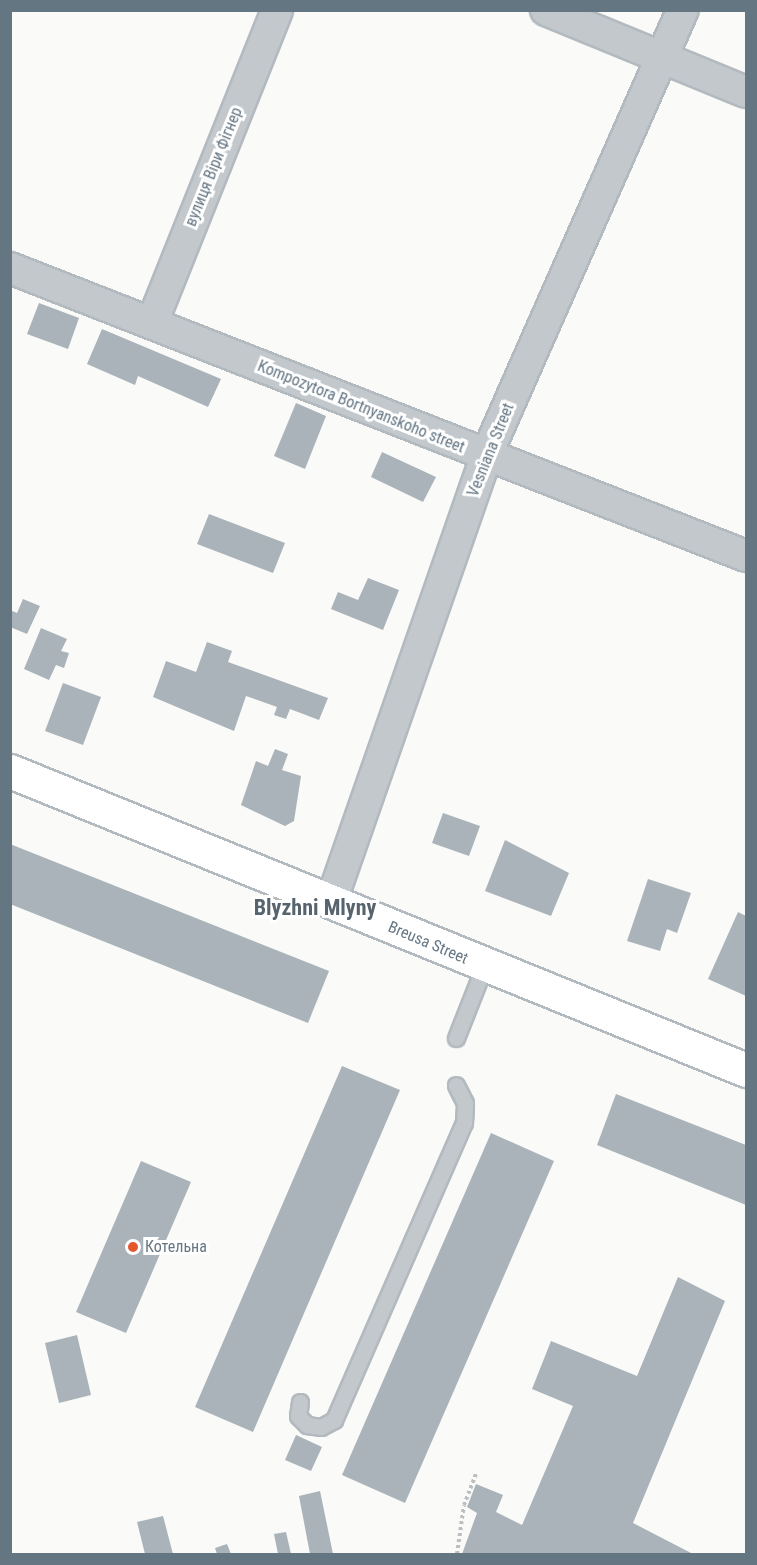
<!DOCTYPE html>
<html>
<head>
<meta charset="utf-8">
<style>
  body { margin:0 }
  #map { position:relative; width:757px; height:1565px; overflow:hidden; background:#fafaf8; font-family:"Roboto Condensed",sans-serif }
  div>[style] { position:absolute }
  .building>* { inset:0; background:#aab3b9 }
  .path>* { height:4px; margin-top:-2px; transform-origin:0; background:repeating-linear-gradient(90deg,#bbbfc2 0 3px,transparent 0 6px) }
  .roads { filter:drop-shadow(2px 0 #b3babf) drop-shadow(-2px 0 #b3babf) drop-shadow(0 2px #b3babf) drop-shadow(0 -2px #b3babf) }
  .lane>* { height:15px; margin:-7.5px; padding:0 7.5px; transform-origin:7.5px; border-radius:7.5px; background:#c3c8cc }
  .street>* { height:30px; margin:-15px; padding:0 15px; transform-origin:15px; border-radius:15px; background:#c3c8cc }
  .secondary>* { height:33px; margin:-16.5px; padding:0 16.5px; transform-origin:16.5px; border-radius:16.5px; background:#fff }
  .dots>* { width:16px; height:16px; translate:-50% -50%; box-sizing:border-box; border:3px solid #fff; border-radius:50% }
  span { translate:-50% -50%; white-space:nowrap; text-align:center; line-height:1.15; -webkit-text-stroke:6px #fff; paint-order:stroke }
  .street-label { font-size:16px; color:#657683 }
  .poi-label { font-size:16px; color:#657683 }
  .left { translate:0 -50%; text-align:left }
  .district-label { font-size:22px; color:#57646e; font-weight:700 }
  .frame { position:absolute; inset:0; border:12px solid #657683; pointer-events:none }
</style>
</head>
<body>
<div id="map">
  <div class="building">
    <i style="clip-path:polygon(39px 303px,79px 318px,68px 349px,27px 334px)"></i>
    <i style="clip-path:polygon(102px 329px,221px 379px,208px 407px,138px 376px,135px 385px,87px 364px)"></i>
    <i style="clip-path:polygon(296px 403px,326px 416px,305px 469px,274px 456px)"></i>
    <i style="clip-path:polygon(382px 452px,436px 477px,423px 502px,371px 477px)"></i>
    <i style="clip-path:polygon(209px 514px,285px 543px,273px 573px,197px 544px)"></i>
    <i style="clip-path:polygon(368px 578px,399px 590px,383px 630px,331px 609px,338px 592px,358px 600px)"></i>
    <i style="clip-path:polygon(23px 599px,40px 606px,27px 634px,10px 627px,10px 610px,17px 613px)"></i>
    <i style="clip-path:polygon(41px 628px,67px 639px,61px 651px,69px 653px,64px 668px,56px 665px,49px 680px,24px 669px)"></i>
    <i style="clip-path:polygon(207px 642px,232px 651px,228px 662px,328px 698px,319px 720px,290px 709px,286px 719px,274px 715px,277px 707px,246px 696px,234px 731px,153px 697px,166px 661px,196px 672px)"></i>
    <i style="clip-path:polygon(63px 683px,101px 697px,83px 745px,45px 731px)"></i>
    <i style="clip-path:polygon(275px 749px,288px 754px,282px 770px,301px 776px,294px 821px,285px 826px,241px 805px,256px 761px,268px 766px)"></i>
    <i style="clip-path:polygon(443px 813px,480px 826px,469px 856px,432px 843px)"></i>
    <i style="clip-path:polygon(505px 840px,569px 873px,551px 916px,485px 891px)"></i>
    <i style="clip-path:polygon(10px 844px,329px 971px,308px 1023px,10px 904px)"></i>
    <i style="clip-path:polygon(648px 879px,691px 893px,677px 933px,667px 929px,660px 951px,627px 941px)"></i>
    <i style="clip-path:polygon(738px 912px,746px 916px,746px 996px,708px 979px)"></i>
    <i style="clip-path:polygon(342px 1066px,400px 1090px,253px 1432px,195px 1407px)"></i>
    <i style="clip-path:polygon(616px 1094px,746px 1145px,746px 1205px,597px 1145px)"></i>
    <i style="clip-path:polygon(491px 1133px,554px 1161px,405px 1503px,342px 1475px)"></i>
    <i style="clip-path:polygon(141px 1161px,191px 1182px,126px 1333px,76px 1312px)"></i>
    <i style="clip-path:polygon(678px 1277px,725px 1301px,633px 1523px,693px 1554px,462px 1554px,477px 1513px,467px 1507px,476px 1484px,503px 1495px,496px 1512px,522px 1525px,573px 1406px,532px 1389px,551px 1341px,637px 1376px)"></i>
    <i style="clip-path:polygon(77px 1335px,91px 1395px,59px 1403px,45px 1343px)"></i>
    <i style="clip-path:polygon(296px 1435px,322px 1447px,311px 1471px,285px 1460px)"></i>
    <i style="clip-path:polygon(320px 1491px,333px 1554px,310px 1554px,299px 1496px)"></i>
    <i style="clip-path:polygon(163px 1516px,173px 1554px,145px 1554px,137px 1522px)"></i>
    <i style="clip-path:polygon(286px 1532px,291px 1554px,278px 1554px,274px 1534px)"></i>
    <i style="clip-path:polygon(227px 1544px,231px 1554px,217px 1554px,215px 1548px)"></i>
  </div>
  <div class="path">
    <i style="left:457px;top:1554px;width:49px;rotate:-81.9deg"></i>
    <i style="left:464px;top:1505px;width:34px;rotate:-69deg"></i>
  </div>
  <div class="roads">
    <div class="lane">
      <i style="left:456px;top:1038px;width:76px;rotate:-68.5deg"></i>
      <i style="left:300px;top:1402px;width:14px;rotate:98deg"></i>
      <i style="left:298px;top:1416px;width:13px;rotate:45deg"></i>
      <i style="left:307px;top:1425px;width:14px;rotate:8deg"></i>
      <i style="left:321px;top:1427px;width:15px;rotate:-28deg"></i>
      <i style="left:334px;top:1420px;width:324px;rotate:-66.4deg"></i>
      <i style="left:464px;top:1123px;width:20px;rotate:-87deg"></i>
      <i style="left:465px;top:1103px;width:20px;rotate:-117deg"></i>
    </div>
    <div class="street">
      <i style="left:546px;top:10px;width:216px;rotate:22.3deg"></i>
      <i style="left:10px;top:268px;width:790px;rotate:21.37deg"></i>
      <i style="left:152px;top:323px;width:337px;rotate:-68.2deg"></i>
      <i style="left:331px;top:902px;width:472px;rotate:-70.8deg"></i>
      <i style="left:486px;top:456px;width:488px;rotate:-66.2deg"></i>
    </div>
    <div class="secondary">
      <i style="left:10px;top:771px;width:794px;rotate:22.11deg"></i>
    </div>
  </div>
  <div class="dots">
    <i style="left:133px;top:1247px;background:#e4572e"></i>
  </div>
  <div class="street-label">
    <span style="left:214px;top:167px;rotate:-68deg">вулиця Віри Фігнер</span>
    <span style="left:361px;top:407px;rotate:22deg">Kompozytora Bortnyanskoho street</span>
    <span style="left:491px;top:450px;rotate:-68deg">Vesniana Street</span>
    <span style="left:428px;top:943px;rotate:23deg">Breusa Street</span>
  </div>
  <div class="poi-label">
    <span class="left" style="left:145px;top:1247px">Котельна</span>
  </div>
  <div class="district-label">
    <span style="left:315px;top:908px">Blyzhni Mlyny</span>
  </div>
  <div class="frame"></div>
</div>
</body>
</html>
